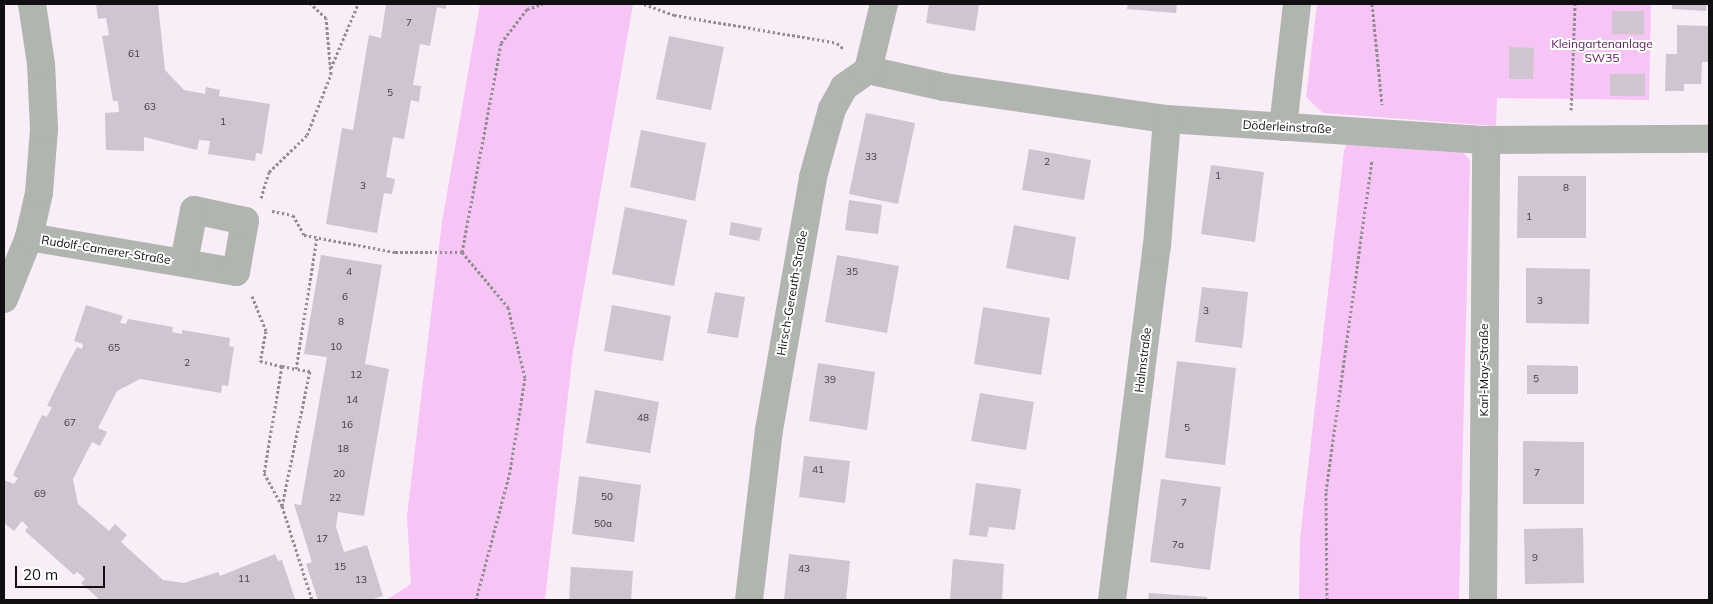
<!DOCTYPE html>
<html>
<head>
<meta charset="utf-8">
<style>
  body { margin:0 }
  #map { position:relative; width:1713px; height:604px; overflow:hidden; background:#f9edf8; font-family:Mulish,sans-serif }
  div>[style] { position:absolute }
  .green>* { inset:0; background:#f6c5f6 }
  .building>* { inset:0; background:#cfc4cf }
  .path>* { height:3px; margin-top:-1.5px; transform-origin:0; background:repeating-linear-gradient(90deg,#948c93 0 2.5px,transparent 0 5px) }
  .street>* { height:28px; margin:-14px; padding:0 14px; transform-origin:14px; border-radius:14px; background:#b0b5b0 }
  span { translate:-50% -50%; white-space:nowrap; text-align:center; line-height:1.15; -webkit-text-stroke:4px #fefefe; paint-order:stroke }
  .number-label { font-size:10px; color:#413c41 }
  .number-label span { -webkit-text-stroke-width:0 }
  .park-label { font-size:12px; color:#561858 }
  .street-label { font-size:12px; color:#120f12 }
  .frame { position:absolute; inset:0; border:5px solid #120f12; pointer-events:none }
  .scale { position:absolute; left:15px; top:566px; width:90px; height:22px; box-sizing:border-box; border:2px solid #120f12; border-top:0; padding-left:6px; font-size:15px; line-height:18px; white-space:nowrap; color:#120f12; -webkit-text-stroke:4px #fefefe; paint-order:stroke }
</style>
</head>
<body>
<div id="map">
  <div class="green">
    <i style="clip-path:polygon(480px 4px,633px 4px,573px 351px,545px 600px,386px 600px,411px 584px,407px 516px,442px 222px)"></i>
    <i style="clip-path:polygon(1317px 4px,1651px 4px,1649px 100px,1497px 98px,1496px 126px,1323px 113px,1306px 97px)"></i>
    <i style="clip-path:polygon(1350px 137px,1457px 146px,1470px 160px,1459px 600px,1299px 600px,1300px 539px,1344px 151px)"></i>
  </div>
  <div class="building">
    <i style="clip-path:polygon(96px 4px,158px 4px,165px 70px,184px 90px,205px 94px,206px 87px,220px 90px,219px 96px,270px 104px,262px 154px,256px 153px,255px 161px,208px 154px,210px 141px,199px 140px,197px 150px,144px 137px,144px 151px,106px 150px,105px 113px,119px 112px,118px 101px,113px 101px,102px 36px,109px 35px,106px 18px,98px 19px)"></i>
    <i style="clip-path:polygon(386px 4px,446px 4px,446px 9px,437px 7px,430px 46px,420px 44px,413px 85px,421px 86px,419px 102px,411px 100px,404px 139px,393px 137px,386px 177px,395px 179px,392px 194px,384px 193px,377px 233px,326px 224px,342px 128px,353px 130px,369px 35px,381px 38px)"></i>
    <i style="clip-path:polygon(929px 4px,979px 4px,975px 31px,926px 23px)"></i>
    <i style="clip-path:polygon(1128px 4px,1177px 4px,1176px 13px,1127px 9px)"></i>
    <i style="clip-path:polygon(1672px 4px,1707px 4px,1706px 11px,1672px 9px)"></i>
    <i style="clip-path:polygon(1612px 11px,1644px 11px,1644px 35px,1612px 34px)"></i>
    <i style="clip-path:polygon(1677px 25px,1709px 26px,1709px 62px,1702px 62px,1701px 84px,1684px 84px,1684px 91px,1665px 91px,1666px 54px,1677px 54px)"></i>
    <i style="clip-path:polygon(669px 36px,724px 47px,711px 110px,656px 99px)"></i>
    <i style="clip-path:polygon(1509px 47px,1534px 48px,1533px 79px,1509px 79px)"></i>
    <i style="clip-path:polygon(1610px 74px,1645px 74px,1645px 96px,1610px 96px)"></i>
    <i style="clip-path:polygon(866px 113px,915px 123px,898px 204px,849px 194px)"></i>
    <i style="clip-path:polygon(641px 130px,706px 143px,695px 201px,630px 187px)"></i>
    <i style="clip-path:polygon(1029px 149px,1091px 160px,1084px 200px,1022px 190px)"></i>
    <i style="clip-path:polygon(1211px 165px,1264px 172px,1255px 242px,1201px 234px)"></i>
    <i style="clip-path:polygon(1518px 176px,1586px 176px,1586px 238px,1517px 238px)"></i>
    <i style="clip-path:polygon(849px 200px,882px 205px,878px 234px,845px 230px)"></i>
    <i style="clip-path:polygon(625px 207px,687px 220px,674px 286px,612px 274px)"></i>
    <i style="clip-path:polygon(731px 222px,762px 228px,759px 241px,729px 235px)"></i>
    <i style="clip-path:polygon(1014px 225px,1076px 237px,1069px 280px,1006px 268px)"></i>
    <i style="clip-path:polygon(321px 255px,382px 265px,365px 364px,389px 369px,368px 491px,364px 516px,338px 512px,336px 527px,344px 552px,367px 545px,383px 596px,370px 600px,318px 600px,306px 564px,312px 562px,294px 504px,301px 505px,327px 357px,304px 354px)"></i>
    <i style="clip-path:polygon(837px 255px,899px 266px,887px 333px,825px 322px)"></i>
    <i style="clip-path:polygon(1526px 268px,1590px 269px,1589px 324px,1526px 323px)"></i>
    <i style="clip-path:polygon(1202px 287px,1248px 292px,1242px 348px,1195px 342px)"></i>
    <i style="clip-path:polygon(715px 292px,745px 297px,738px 338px,707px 333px)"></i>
    <i style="clip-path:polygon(86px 305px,123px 316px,120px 323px,126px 324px,128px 319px,173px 327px,172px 332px,182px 334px,182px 330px,230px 338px,229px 346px,234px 347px,228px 386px,222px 385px,221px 393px,140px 379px,117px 391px,98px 428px,107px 432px,100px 446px,92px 442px,73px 479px,78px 504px,109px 531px,115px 524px,127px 535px,121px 542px,163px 580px,184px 583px,218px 572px,220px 576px,275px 554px,278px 561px,282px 560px,295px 599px,100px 600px,81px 583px,85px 579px,81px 575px,77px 572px,74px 575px,25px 531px,28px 527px,22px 521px,14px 531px,4px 523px,4px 480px,14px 484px,18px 478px,13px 475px,42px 415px,47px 417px,52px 407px,47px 406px,66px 367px,77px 347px,82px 349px,83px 344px,74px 341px)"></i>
    <i style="clip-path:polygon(612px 305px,671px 316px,663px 361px,604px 351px)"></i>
    <i style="clip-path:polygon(983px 307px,1050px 318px,1041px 375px,974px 364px)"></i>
    <i style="clip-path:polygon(1177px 361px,1236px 368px,1225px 465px,1165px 458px)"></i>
    <i style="clip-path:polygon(818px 363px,875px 372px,867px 430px,809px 421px)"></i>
    <i style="clip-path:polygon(1527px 365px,1578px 366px,1578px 394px,1527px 394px)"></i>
    <i style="clip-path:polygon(595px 390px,659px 402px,650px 453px,586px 443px)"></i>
    <i style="clip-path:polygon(980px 393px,1034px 402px,1026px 450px,971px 441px)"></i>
    <i style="clip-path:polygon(1523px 441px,1584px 442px,1584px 504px,1523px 504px)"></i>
    <i style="clip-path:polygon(804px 456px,850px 461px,845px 503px,799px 497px)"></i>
    <i style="clip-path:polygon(579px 476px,641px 485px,634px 542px,572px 534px)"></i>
    <i style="clip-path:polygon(1161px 479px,1221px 487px,1210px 570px,1150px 562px)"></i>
    <i style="clip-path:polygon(976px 483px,1021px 489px,1015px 530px,989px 527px,987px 537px,969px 535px)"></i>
    <i style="clip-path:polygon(1583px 528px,1584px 583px,1525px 584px,1524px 529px)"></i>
    <i style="clip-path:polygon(789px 554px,850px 561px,846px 600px,784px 600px)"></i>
    <i style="clip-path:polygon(953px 559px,1004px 564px,1002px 600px,950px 600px)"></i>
    <i style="clip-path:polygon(571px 567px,633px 571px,631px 600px,569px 600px)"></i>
    <i style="clip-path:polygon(1149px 593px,1207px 597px,1207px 600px,1148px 600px)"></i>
  </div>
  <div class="path">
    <i style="left:644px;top:4px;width:32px;rotate:20deg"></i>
    <i style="left:674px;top:15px;width:165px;rotate:9.7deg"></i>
    <i style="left:837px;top:43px;width:9px;rotate:41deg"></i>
    <i style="left:1372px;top:4px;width:101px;rotate:84.3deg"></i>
    <i style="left:331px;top:68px;width:69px;rotate:-67.1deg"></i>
    <i style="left:1571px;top:110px;width:106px;rotate:-87.8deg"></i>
    <i style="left:261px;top:198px;width:27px;rotate:-73deg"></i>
    <i style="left:269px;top:172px;width:53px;rotate:-44.2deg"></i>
    <i style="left:307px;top:135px;width:66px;rotate:-68.5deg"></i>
    <i style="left:331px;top:74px;width:56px;rotate:-95.1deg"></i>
    <i style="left:326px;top:18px;width:21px;rotate:-137deg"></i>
    <i style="left:272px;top:211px;width:21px;rotate:11deg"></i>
    <i style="left:293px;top:215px;width:23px;rotate:61deg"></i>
    <i style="left:304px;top:235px;width:93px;rotate:10.6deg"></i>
    <i style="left:395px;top:252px;width:67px"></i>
    <i style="left:462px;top:252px;width:72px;rotate:50.1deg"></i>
    <i style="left:508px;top:307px;width:73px;rotate:76.5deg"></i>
    <i style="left:525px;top:378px;width:95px;rotate:99.1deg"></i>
    <i style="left:510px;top:472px;width:132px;rotate:104.9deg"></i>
    <i style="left:462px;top:252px;width:213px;rotate:-79.4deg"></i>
    <i style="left:501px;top:43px;width:43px;rotate:-52.6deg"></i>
    <i style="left:527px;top:9px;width:16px;rotate:-18deg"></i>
    <i style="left:252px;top:296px;width:38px;rotate:68deg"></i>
    <i style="left:266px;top:331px;width:31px;rotate:101deg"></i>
    <i style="left:260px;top:361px;width:23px;rotate:13deg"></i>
    <i style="left:282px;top:366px;width:109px;rotate:99.5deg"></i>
    <i style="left:264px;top:473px;width:38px;rotate:61deg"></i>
    <i style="left:282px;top:506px;width:99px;rotate:72.3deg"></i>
    <i style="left:282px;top:366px;width:14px;rotate:12deg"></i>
    <i style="left:282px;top:506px;width:138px;rotate:-78.3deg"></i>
    <i style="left:310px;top:371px;width:14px;rotate:-172deg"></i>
    <i style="left:296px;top:369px;width:133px;rotate:-80.9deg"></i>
    <i style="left:1327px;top:600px;width:109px;rotate:-90.5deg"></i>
    <i style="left:1326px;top:491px;width:334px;rotate:-82.1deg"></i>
  </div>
  <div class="street">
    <i style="left:868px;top:70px;width:78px;rotate:12.6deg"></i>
    <i style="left:944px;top:87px;width:225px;rotate:8.2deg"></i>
    <i style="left:1167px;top:119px;width:320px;rotate:3.8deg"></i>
    <i style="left:1486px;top:140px;width:223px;rotate:-0.3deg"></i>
    <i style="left:1283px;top:127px;width:124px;rotate:-83.5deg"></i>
    <i style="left:29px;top:237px;width:210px;rotate:9.6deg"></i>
    <i style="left:236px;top:272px;width:52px;rotate:-80deg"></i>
    <i style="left:245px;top:221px;width:52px;rotate:-167.8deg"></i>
    <i style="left:194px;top:210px;width:53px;rotate:100.9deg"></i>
    <i style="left:4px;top:299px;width:67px;rotate:-68deg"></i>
    <i style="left:29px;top:237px;width:45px;rotate:-77.2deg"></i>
    <i style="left:39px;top:193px;width:64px;rotate:-85.5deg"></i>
    <i style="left:44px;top:129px;width:65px;rotate:-92.6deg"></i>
    <i style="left:41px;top:64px;width:61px;rotate:-98.5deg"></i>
    <i style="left:749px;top:600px;width:171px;rotate:-83.3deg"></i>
    <i style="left:769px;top:430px;width:257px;rotate:-80.1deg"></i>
    <i style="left:813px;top:177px;width:71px;rotate:-74.4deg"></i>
    <i style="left:832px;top:109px;width:25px;rotate:-61deg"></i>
    <i style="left:844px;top:87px;width:29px;rotate:-35deg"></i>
    <i style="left:868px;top:70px;width:68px;rotate:-76.4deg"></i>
    <i style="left:1112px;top:600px;width:357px;rotate:-82.8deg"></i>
    <i style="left:1157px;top:246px;width:127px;rotate:-85.5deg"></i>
    <i style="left:1483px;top:600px;width:460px;rotate:-89.6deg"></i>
  </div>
  <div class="number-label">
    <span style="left:409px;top:23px">7</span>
    <span style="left:134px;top:54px">61</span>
    <span style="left:390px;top:93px">5</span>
    <span style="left:150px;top:107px">63</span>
    <span style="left:223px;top:122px">1</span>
    <span style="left:871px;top:157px">33</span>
    <span style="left:1047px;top:162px">2</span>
    <span style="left:1218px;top:176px">1</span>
    <span style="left:363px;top:186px">3</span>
    <span style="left:1566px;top:188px">8</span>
    <span style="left:1529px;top:217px">1</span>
    <span style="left:349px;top:272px">4</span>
    <span style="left:852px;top:272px">35</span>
    <span style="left:345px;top:297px">6</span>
    <span style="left:1540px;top:301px">3</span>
    <span style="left:1206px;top:311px">3</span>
    <span style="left:341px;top:322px">8</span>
    <span style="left:336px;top:347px">10</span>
    <span style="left:114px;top:348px">65</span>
    <span style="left:187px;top:363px">2</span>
    <span style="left:356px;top:375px">12</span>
    <span style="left:1536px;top:379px">5</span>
    <span style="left:830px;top:380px">39</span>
    <span style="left:352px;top:400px">14</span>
    <span style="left:643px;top:418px">48</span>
    <span style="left:70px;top:423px">67</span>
    <span style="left:347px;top:425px">16</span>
    <span style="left:1187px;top:428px">5</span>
    <span style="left:343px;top:449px">18</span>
    <span style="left:818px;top:470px">41</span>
    <span style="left:1537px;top:473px">7</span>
    <span style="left:339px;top:474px">20</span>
    <span style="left:40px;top:494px">69</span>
    <span style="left:607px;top:497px">50</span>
    <span style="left:335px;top:498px">22</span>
    <span style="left:1184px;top:503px">7</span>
    <span style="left:603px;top:524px">50a</span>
    <span style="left:322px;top:539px">17</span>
    <span style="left:1178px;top:545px">7a</span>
    <span style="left:1535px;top:558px">9</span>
    <span style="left:340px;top:567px">15</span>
    <span style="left:804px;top:569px">43</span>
    <span style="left:244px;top:579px">11</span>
    <span style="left:361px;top:580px">13</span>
  </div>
  <div class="park-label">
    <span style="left:1602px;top:51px">Kleingartenanlage<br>SW35</span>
  </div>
  <div class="street-label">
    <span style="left:1287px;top:127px;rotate:3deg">Döderleinstraße</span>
    <span style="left:106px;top:250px;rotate:9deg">Rudolf-Camerer-Straße</span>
    <span style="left:792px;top:293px;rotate:-80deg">Hirsch-Gereuth-Straße</span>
    <span style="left:1143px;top:360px;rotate:-83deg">Halmstraße</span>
    <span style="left:1484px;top:370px;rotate:-90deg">Karl-May-Straße</span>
  </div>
  <div class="frame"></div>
  <div class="scale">20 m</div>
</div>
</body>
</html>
